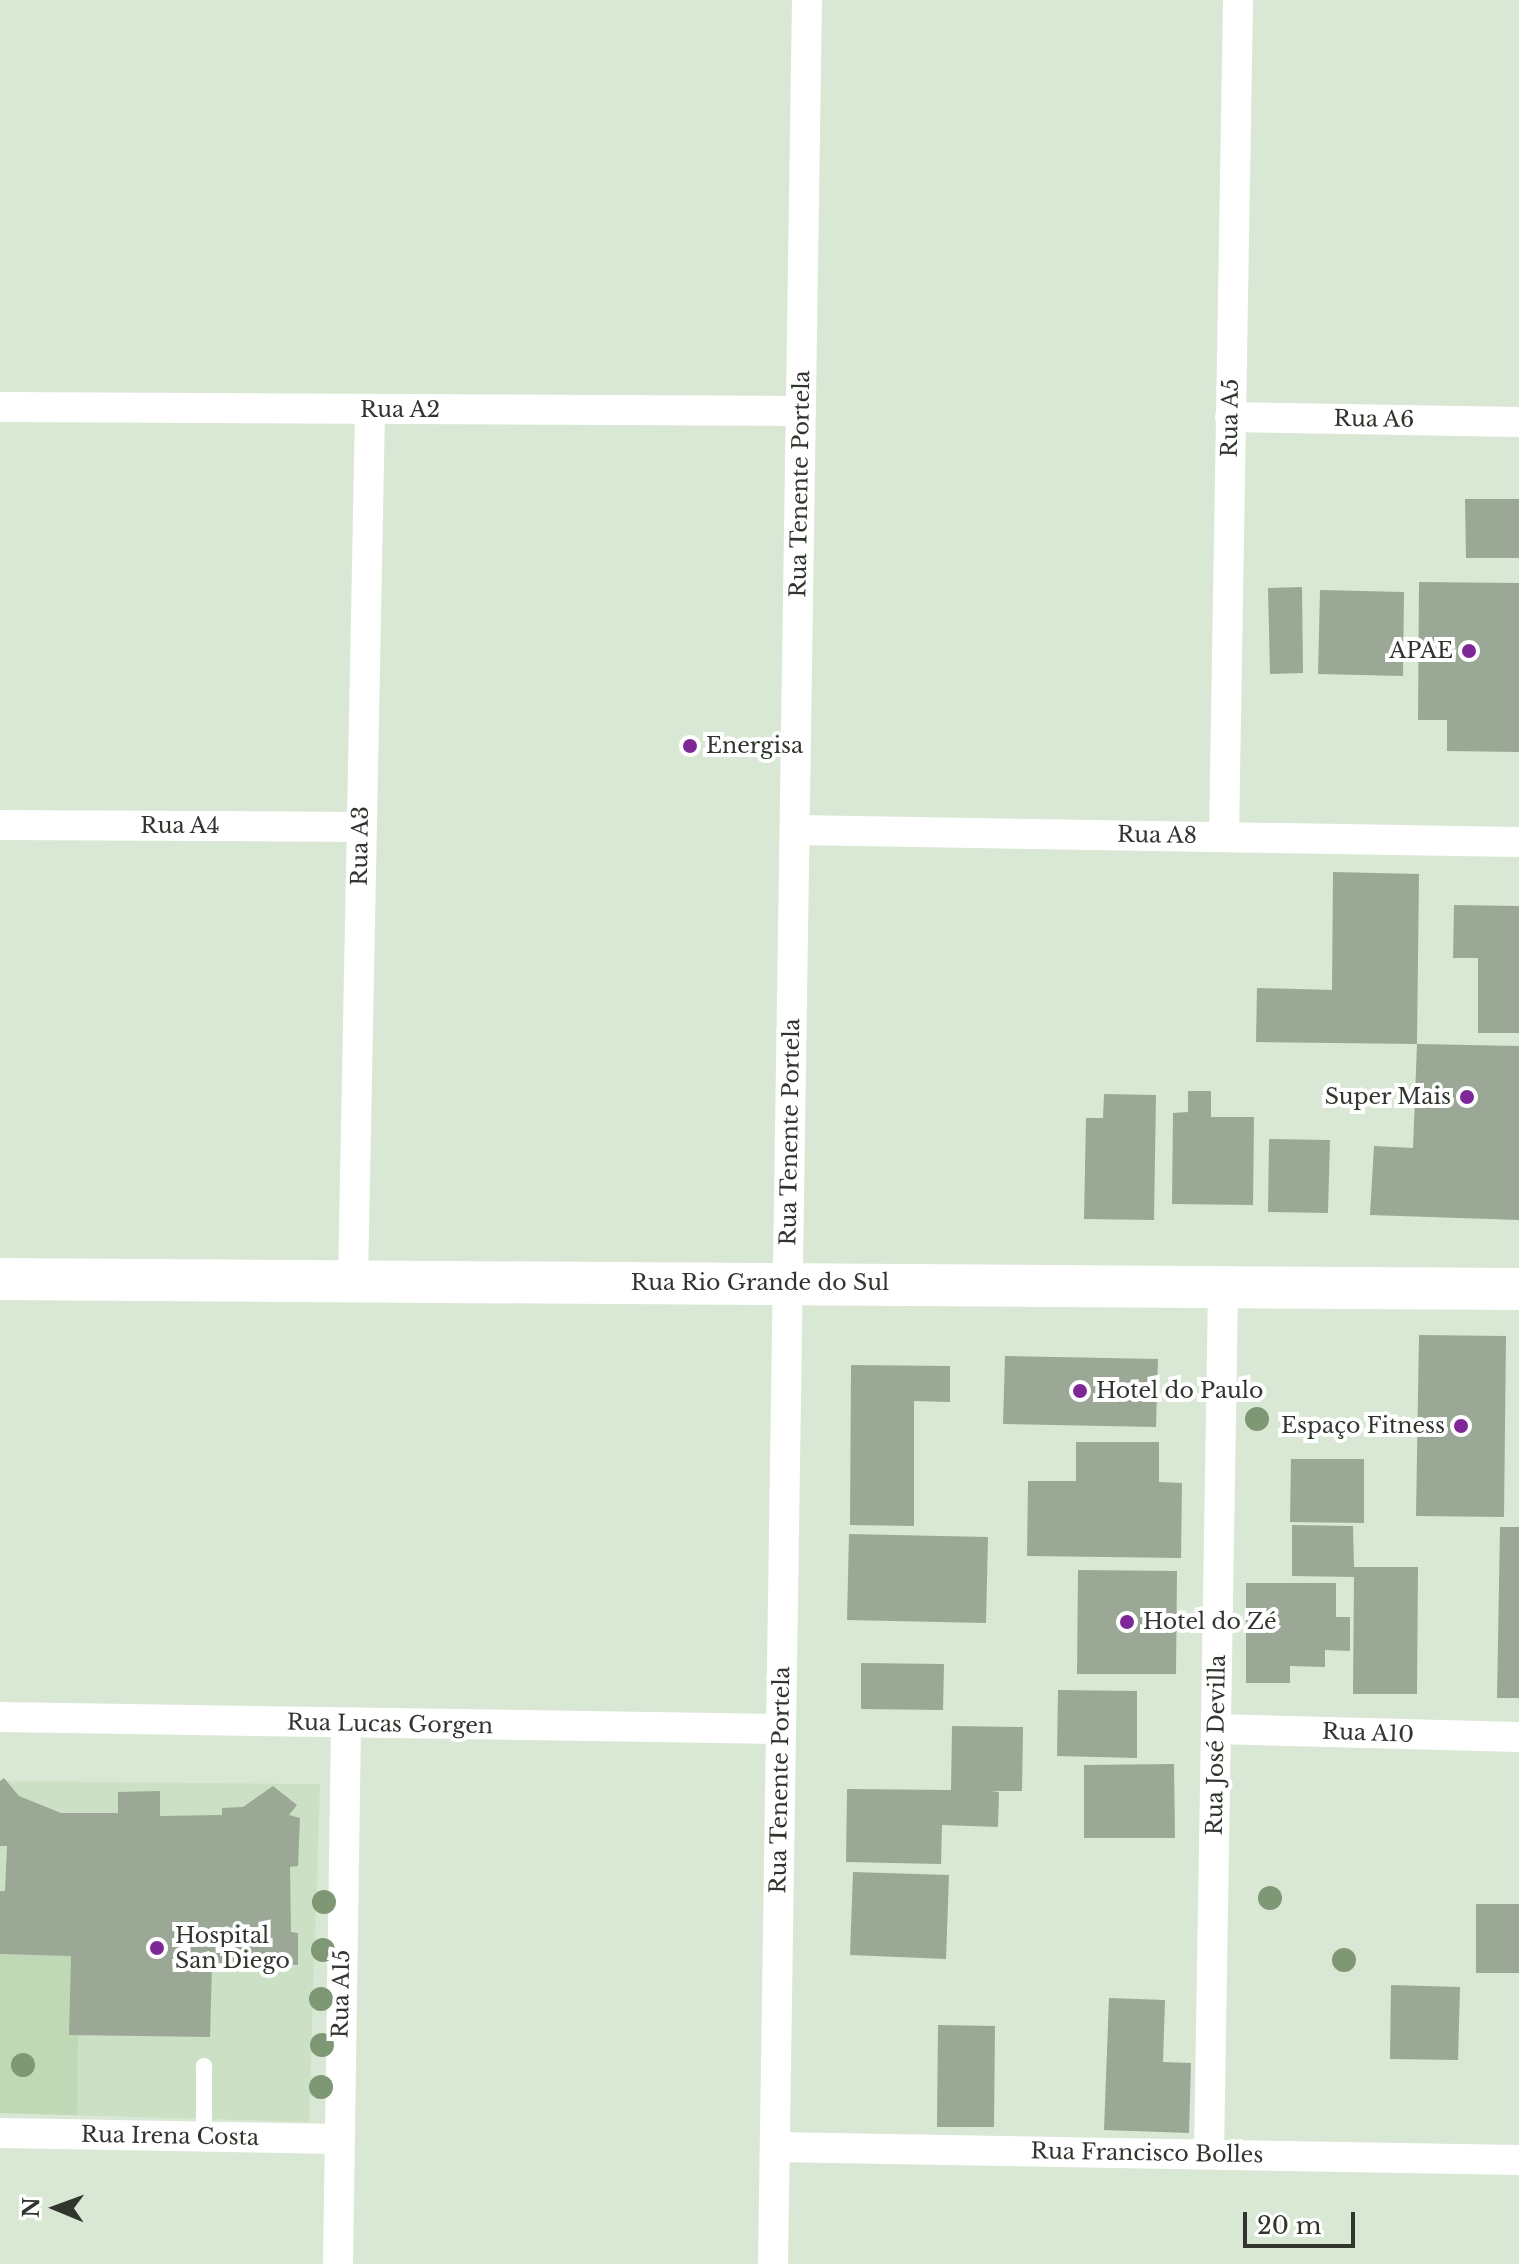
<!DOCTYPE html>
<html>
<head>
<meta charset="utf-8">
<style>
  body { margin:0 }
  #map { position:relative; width:1519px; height:2264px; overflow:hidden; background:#d9e8d4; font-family:"Libre Baskerville",serif }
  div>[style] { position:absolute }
  .built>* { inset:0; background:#cce0c5 }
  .green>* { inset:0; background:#bfd8b6 }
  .building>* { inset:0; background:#9aa895 }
  .lane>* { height:16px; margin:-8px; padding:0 8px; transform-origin:8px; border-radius:8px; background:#fff }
  .street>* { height:30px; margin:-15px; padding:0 15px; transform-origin:15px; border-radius:15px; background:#fff }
  .secondary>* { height:42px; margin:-21px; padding:0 21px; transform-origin:21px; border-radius:21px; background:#fff }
  .trees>* { width:24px; height:24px; margin:-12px; border-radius:50%; background:#7e9774 }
  .dots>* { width:22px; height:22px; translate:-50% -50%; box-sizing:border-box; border:4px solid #fff; border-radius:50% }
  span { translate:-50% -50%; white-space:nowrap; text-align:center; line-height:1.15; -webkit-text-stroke:8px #fff; paint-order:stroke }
  .street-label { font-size:22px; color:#30352e }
  .poi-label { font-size:22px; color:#30352e }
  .right { translate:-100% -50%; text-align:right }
  .left { translate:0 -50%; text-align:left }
  .north { position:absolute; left:16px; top:2168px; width:80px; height:80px; -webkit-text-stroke:6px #fff; paint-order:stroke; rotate:271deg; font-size:22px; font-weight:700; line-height:32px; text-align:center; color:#30352e }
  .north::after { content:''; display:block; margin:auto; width:28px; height:36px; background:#30352e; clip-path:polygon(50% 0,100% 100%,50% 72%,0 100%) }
  .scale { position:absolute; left:1243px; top:2212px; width:112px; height:36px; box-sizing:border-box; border:4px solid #30352e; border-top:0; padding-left:10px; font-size:24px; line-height:28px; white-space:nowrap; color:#30352e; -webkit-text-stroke:6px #fff; paint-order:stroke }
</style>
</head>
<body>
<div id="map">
  <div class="built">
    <i style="clip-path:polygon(0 1781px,320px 1784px,309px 2122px,0 2113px)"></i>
  </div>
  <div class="green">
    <i style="clip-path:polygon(0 1954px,71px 1956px,69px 2034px,78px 2035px,77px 2115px,0 2113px)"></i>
  </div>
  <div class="building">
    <i style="clip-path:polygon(1465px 499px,1519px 499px,1519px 558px,1466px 558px)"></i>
    <i style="clip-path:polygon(1419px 582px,1519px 583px,1519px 752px,1447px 751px,1447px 720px,1418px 720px)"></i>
    <i style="clip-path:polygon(1302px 587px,1303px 673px,1270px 674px,1268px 588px)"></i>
    <i style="clip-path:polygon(1320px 590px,1404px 592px,1403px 676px,1318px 674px)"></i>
    <i style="clip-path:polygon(1333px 872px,1419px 874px,1417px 1044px,1519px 1046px,1519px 1220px,1370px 1215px,1374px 1146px,1413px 1148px,1417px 1044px,1256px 1042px,1257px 988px,1332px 990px)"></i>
    <i style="clip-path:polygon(1454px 905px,1519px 906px,1519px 1033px,1478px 1033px,1478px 958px,1453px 958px)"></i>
    <i style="clip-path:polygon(1188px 1091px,1211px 1091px,1211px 1117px,1254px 1117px,1253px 1205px,1172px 1204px,1173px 1113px,1188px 1112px)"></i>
    <i style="clip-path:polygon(1104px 1094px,1156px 1095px,1154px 1220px,1084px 1219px,1086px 1118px,1103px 1118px)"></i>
    <i style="clip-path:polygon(1269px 1139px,1330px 1140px,1328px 1213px,1268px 1212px)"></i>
    <i style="clip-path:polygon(1419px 1335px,1506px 1336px,1504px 1517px,1416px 1516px)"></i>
    <i style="clip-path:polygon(1005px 1356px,1158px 1359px,1156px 1427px,1003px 1424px)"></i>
    <i style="clip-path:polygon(851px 1365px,950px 1366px,950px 1402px,914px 1401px,914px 1526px,850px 1525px)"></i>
    <i style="clip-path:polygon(1076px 1442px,1159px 1442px,1159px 1482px,1182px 1483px,1181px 1558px,1027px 1556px,1028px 1481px,1076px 1481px)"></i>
    <i style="clip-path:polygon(1291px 1459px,1364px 1459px,1364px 1523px,1290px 1522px)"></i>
    <i style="clip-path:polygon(1292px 1525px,1353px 1526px,1354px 1567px,1418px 1567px,1417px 1694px,1353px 1694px,1354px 1577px,1292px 1576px)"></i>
    <i style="clip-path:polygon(1500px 1527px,1519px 1527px,1519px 1698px,1497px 1698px)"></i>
    <i style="clip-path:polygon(849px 1534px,988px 1537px,986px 1623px,847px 1620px)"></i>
    <i style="clip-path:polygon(1078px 1570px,1177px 1571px,1176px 1674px,1077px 1674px)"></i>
    <i style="clip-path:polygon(1246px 1583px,1336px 1583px,1336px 1617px,1350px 1617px,1350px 1651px,1325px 1650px,1325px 1667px,1290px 1666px,1290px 1683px,1246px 1683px)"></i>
    <i style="clip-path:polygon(861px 1663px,944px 1664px,943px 1710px,861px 1709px)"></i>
    <i style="clip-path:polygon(1058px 1690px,1137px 1691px,1137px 1758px,1057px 1756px)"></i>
    <i style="clip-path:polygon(952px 1726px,1023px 1727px,1022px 1791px,990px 1791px,999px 1792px,998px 1827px,942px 1825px,941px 1864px,846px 1862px,847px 1789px,951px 1790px)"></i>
    <i style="clip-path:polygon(1174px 1764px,1175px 1838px,1084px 1838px,1084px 1765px)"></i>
    <i style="clip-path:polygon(4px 1778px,19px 1796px,61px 1813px,118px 1813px,118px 1792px,160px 1791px,160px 1816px,222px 1815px,222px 1808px,243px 1807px,273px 1786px,297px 1805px,289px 1815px,300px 1818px,298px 1866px,290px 1867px,291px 1932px,298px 1933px,298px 1965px,212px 1965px,210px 2037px,69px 2035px,71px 1956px,0 1954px,0 1891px,5px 1891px,7px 1846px,0 1846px,0 1781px)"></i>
    <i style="clip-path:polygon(853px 1872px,949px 1875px,946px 1959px,850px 1955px)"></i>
    <i style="clip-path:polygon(1476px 1904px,1519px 1904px,1519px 1973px,1476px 1973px)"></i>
    <i style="clip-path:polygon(1391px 1985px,1460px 1987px,1458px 2060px,1390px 2059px)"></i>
    <i style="clip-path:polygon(1109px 1998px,1165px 2000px,1163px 2062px,1191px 2063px,1189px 2133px,1104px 2130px)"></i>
    <i style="clip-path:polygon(938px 2025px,995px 2026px,994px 2127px,937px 2127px)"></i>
  </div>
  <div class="lane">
    <i style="left:204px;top:2066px;width:70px;rotate:90deg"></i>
  </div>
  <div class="street">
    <i style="left:0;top:407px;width:801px;rotate:0.29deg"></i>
    <i style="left:1230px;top:417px;width:289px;rotate:1deg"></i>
    <i style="left:0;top:825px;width:360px;rotate:0.3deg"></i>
    <i style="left:795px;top:830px;width:724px;rotate:0.95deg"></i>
    <i style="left:1224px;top:836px;width:836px;rotate:-89.04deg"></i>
    <i style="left:353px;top:1281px;width:871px;rotate:-88.88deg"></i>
    <i style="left:0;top:1717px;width:781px;rotate:0.88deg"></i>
    <i style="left:1216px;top:1729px;width:303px;rotate:1.5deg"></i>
    <i style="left:0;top:2133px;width:339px;rotate:1deg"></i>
    <i style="left:775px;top:2147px;width:744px;rotate:1deg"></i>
    <i style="left:1209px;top:2154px;width:867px;rotate:-89.07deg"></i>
    <i style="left:338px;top:2264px;width:541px;rotate:-89.15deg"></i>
    <i style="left:773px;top:2264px;width:2264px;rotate:-89.14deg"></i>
  </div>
  <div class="secondary">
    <i style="left:0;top:1279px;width:1519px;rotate:0.38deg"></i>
  </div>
  <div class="trees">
    <i style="left:1257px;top:1419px"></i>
    <i style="left:1270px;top:1898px"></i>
    <i style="left:324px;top:1902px"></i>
    <i style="left:323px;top:1950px"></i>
    <i style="left:1344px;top:1960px"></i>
    <i style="left:321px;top:1999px"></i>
    <i style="left:322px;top:2045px"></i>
    <i style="left:23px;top:2065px"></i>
    <i style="left:321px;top:2087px"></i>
  </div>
  <div class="dots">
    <i style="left:1469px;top:651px;background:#7e2897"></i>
    <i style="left:690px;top:746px;background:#7e2897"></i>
    <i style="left:1467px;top:1097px;background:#7e2897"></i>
    <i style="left:1080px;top:1391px;background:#7e2897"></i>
    <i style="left:1461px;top:1426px;background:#7e2897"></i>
    <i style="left:1127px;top:1622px;background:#7e2897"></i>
    <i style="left:157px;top:1948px;background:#7e2897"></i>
  </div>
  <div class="street-label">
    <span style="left:400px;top:410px">Rua A2</span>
    <span style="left:1230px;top:418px;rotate:-89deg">Rua A5</span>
    <span style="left:1374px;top:419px;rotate:1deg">Rua A6</span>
    <span style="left:800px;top:484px;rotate:-89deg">Rua Tenente Portela</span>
    <span style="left:180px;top:826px">Rua A4</span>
    <span style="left:1157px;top:835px;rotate:1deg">Rua A8</span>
    <span style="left:360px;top:846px;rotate:-89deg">Rua A3</span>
    <span style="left:790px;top:1132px;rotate:-89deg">Rua Tenente Portela</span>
    <span style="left:760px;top:1283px">Rua Rio Grande do Sul</span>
    <span style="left:390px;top:1724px;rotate:1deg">Rua Lucas Gorgen</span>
    <span style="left:1368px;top:1733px;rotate:2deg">Rua A10</span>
    <span style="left:1216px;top:1745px;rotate:-89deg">Rua José Devilla</span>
    <span style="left:780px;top:1780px;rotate:-89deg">Rua Tenente Portela</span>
    <span style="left:341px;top:1994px;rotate:-89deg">Rua A15</span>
    <span style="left:170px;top:2136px;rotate:1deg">Rua Irena Costa</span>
    <span style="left:1147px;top:2153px;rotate:1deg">Rua Francisco Bolles</span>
  </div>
  <div class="poi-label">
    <span class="right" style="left:1453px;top:651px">APAE</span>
    <span class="left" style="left:706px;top:746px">Energisa</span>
    <span class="right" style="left:1451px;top:1097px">Super Mais</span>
    <span class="left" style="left:1096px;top:1391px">Hotel do Paulo</span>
    <span class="right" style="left:1445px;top:1426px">Espaço Fitness</span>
    <span class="left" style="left:1143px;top:1622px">Hotel do Zé</span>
    <span class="left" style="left:175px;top:1948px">Hospital<br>San Diego</span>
  </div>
  <div class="north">N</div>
  <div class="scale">20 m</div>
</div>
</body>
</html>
